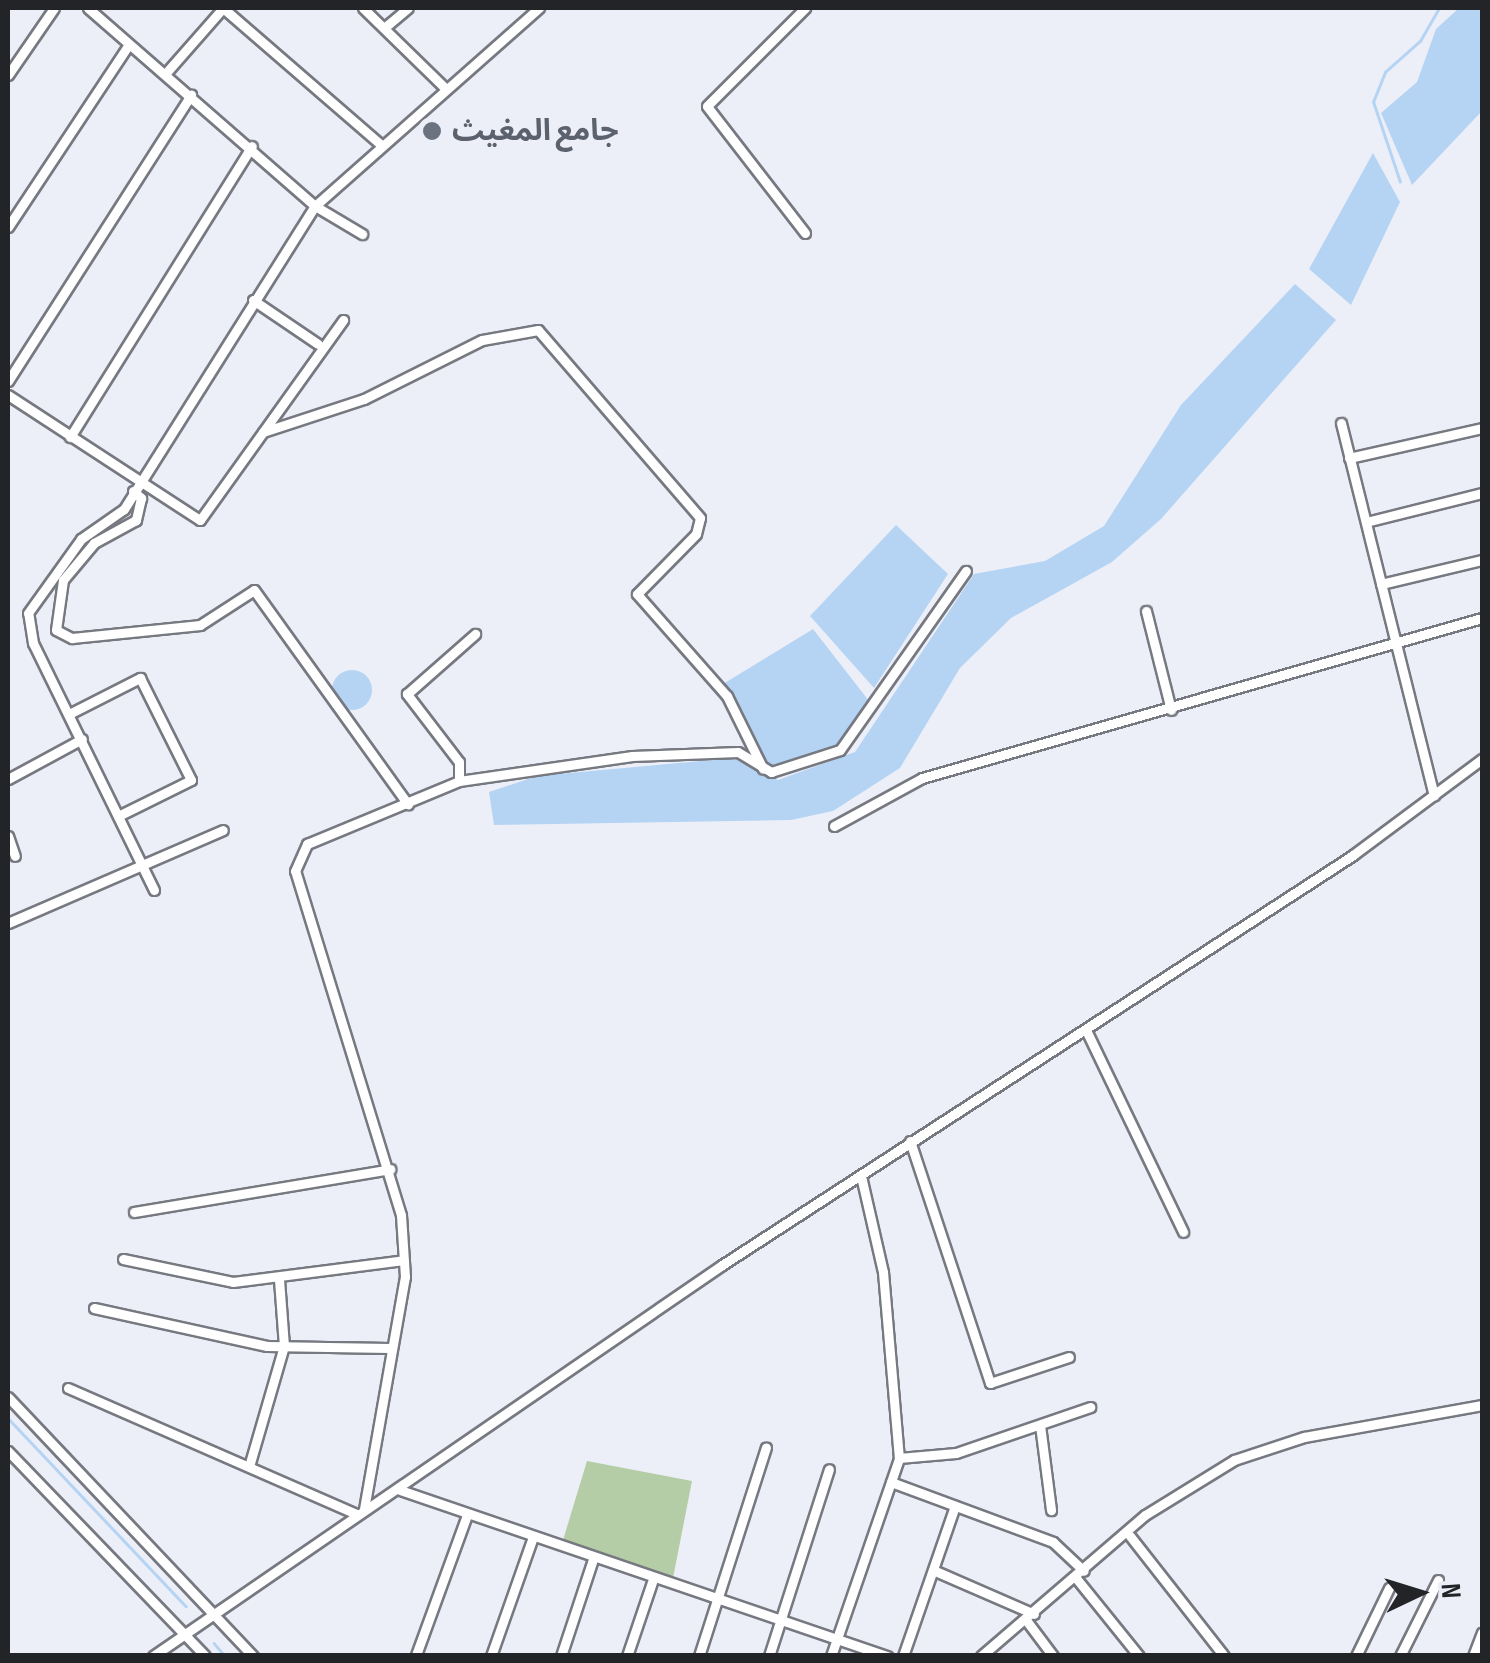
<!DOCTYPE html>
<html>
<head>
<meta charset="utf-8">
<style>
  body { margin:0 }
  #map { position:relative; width:1490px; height:1663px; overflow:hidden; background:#edeff8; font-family:"Sofia Sans Condensed","Noto Sans Arabic",sans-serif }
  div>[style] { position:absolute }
  .green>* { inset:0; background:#b5cda6 }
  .water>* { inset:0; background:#b5d4f4 }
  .round { border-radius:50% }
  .stream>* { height:2.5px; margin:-1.25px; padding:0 1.25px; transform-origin:1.25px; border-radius:1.25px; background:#b5d4f4 }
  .roads { filter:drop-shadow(2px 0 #777981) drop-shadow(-2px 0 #777981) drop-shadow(0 2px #777981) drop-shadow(0 -2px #777981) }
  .street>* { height:9px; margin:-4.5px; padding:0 4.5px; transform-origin:4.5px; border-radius:4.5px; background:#fff }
  .dots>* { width:28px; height:28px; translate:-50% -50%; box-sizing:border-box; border:5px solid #edeff8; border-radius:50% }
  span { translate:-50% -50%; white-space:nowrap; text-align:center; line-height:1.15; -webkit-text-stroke:9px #edeff8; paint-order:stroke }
  .worship-label { font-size:30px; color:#5b616d; font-weight:700 }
  .left { translate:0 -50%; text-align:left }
  .frame { position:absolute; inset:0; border:10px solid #232427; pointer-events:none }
  .north { position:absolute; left:1370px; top:1543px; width:100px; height:100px; -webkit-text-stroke:8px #edeff8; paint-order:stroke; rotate:86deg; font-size:28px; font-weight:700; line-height:40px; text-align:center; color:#232427 }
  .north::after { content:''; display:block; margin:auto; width:35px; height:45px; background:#232427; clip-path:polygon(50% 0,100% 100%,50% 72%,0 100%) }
</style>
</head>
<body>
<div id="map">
  <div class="green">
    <i style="clip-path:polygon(587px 1461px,692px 1481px,673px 1578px,563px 1540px)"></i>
  </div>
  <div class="water">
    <i style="clip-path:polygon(1459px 8px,1482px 8px,1482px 111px,1412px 185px,1381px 113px,1417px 82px,1436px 29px)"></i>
    <i style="clip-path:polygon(1373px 153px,1400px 202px,1351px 305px,1309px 269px)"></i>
    <i style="clip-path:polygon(1295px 284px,1336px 320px,1161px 519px,1112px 562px,1011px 618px,960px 668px,900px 768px,833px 811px,791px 820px,494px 825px,489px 792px,537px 776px,733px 758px,778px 780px,855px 752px,974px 574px,1045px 561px,1104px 526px,1181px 405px)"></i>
    <i style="clip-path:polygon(896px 525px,948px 574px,874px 688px,810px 616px)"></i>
    <i style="clip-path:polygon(813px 629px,873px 706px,848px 743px,767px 768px,723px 684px)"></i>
    <i class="round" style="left:332px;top:670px;width:40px;height:40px"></i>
  </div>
  <div class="stream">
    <i style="left:1400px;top:182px;width:84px;rotate:-108.6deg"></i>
    <i style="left:1373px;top:102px;width:32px;rotate:-68deg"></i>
    <i style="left:1385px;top:72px;width:47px;rotate:-41.5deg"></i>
    <i style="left:1420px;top:41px;width:38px;rotate:-60deg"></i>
    <i style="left:8px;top:1418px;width:259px;rotate:46.6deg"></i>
    <i style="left:214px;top:1643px;width:17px;rotate:50deg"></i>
  </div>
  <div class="roads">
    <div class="street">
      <i style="left:88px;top:8px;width:301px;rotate:41.1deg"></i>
      <i style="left:315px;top:206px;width:55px;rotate:30.8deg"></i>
      <i style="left:223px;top:8px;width:208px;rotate:40.9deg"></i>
      <i style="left:363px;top:8px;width:112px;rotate:44.3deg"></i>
      <i style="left:384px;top:28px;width:31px;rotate:-40deg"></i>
      <i style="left:165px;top:74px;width:88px;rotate:-48.7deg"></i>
      <i style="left:8px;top:75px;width:81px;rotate:-55.5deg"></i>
      <i style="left:8px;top:227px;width:219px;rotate:-56.5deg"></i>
      <i style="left:805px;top:233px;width:160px;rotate:-127.7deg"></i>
      <i style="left:707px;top:106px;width:139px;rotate:-45deg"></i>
      <i style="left:253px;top:300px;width:78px;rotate:34.1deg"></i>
      <i style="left:8px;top:381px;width:340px;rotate:-57.4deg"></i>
      <i style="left:8px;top:395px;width:229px;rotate:33.1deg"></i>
      <i style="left:200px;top:520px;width:246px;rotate:-54.4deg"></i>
      <i style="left:1341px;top:423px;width:384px;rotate:76deg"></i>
      <i style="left:263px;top:432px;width:106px;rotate:-18.1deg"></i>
      <i style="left:364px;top:399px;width:132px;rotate:-26.6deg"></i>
      <i style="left:482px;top:340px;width:57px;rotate:-10.1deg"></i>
      <i style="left:538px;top:330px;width:248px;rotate:49.2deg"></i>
      <i style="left:700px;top:518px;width:16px;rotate:104deg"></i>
      <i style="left:696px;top:534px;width:84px;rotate:134.5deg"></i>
      <i style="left:637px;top:594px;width:136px;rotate:48.6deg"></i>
      <i style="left:727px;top:696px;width:81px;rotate:63.7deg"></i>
      <i style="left:70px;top:437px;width:343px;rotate:-58deg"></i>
      <i style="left:1349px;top:458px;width:136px;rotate:-12.7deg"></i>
      <i style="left:133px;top:491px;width:11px;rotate:41deg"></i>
      <i style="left:141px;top:498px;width:23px;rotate:103deg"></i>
      <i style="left:136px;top:520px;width:48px;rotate:151.3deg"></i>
      <i style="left:94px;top:543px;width:48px;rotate:130deg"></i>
      <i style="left:63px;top:580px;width:50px;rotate:98deg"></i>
      <i style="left:56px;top:630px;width:18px;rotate:27deg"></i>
      <i style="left:72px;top:638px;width:129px;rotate:-5.8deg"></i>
      <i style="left:200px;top:625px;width:64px;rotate:-32.9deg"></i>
      <i style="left:254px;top:590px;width:264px;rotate:54.3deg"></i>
      <i style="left:1366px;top:522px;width:120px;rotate:-14deg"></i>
      <i style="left:1381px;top:584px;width:104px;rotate:-13.4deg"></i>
      <i style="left:1146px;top:611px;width:102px;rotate:75.8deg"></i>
      <i style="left:69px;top:714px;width:80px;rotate:-26.9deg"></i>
      <i style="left:140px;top:678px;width:114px;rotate:63.4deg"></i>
      <i style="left:191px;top:780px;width:81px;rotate:153.7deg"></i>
      <i style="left:8px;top:779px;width:84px;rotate:-28.4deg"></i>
      <i style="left:459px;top:781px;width:175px;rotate:-8.2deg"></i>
      <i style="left:632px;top:756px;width:106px;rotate:-2.2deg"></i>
      <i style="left:738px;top:752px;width:39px;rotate:31deg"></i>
      <i style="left:771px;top:772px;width:72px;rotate:-17.7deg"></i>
      <i style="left:840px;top:750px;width:219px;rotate:-54.9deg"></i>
      <i style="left:834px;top:826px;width:100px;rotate:-28.6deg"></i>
      <i style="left:922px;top:778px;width:582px;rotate:-15.95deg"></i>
      <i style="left:8px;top:836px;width:21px;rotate:71deg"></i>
      <i style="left:154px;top:890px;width:275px;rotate:-116.1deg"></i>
      <i style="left:33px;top:643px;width:30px;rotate:-99deg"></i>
      <i style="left:28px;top:613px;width:91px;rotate:-54.4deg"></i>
      <i style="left:81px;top:539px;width:52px;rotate:-34.9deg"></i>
      <i style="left:124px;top:509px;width:358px;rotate:-57.8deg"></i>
      <i style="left:315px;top:206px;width:299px;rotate:-41.5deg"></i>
      <i style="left:8px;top:923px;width:234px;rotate:-23.4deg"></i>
      <i style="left:1086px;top:1030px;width:224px;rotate:64.3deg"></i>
      <i style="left:910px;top:1141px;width:255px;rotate:71.7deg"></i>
      <i style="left:990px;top:1383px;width:83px;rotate:-18.2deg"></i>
      <i style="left:861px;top:1176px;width:98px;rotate:77.1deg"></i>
      <i style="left:883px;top:1272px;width:187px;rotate:85.1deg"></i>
      <i style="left:899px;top:1458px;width:57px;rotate:-5deg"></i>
      <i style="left:956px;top:1453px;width:142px;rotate:-18.9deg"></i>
      <i style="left:134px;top:1212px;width:260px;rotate:-9.5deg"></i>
      <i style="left:123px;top:1259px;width:112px;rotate:11.8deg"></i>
      <i style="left:233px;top:1282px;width:172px;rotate:-7.3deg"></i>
      <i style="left:94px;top:1308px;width:177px;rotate:12.4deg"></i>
      <i style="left:267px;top:1346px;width:122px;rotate:0.9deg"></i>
      <i style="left:68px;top:1388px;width:315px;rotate:23.6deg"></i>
      <i style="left:8px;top:1397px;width:357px;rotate:46.6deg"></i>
      <i style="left:1040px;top:1425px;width:86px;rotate:82.6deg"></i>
      <i style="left:8px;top:1451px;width:284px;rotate:46.1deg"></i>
      <i style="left:250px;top:1463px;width:122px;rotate:-73.8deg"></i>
      <i style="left:284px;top:1346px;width:67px;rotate:-94.3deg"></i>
      <i style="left:891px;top:1482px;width:173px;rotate:20.3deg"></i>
      <i style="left:1053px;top:1542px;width:42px;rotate:43.1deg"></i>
      <i style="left:400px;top:1490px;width:515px;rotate:18.82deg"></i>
      <i style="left:364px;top:1509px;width:236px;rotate:-80deg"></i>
      <i style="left:405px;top:1277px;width:62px;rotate:-93.7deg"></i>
      <i style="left:401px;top:1215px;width:360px;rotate:-107.1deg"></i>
      <i style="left:295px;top:871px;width:30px;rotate:-66deg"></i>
      <i style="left:307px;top:844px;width:165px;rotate:-22.5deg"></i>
      <i style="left:459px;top:781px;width:19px;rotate:-90deg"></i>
      <i style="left:459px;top:762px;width:86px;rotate:-127.4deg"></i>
      <i style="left:407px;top:694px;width:91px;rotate:-41.4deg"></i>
      <i style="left:1130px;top:1536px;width:152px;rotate:51.9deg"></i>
      <i style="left:933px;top:1570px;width:110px;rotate:23.5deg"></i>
      <i style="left:1076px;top:1578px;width:100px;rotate:51.1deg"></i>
      <i style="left:1026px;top:1620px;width:45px;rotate:53.1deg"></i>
      <i style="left:416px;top:1655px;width:149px;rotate:-70deg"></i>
      <i style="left:153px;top:1656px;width:690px;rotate:-34.5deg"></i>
      <i style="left:722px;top:1265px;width:753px;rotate:-33.01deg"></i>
      <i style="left:1353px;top:855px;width:161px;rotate:-36.7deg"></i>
      <i style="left:491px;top:1656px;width:126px;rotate:-70.6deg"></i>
      <i style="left:561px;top:1656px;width:102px;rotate:-71.7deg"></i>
      <i style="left:627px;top:1656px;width:81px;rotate:-71.3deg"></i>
      <i style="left:699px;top:1656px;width:219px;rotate:-72.2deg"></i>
      <i style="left:769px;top:1656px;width:196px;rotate:-72.2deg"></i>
      <i style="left:831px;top:1656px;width:209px;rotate:-71deg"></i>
      <i style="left:903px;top:1656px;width:159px;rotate:-70.9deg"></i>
      <i style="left:981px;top:1656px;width:216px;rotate:-40.7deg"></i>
      <i style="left:1145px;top:1515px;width:105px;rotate:-31.7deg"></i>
      <i style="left:1234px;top:1460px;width:74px;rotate:-18.2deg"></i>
      <i style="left:1304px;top:1437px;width:181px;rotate:-10.2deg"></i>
      <i style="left:1356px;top:1656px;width:76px;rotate:-64.1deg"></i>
      <i style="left:1400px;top:1656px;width:85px;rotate:-63.4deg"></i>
      <i style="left:1473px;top:1656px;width:25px;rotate:-69deg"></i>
    </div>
  </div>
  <div class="dots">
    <i style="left:432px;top:131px;background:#6b7280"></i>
  </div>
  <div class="worship-label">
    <span class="left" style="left:452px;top:131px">جامع المغيث</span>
  </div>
  <div class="frame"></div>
  <div class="north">N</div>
</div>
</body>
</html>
